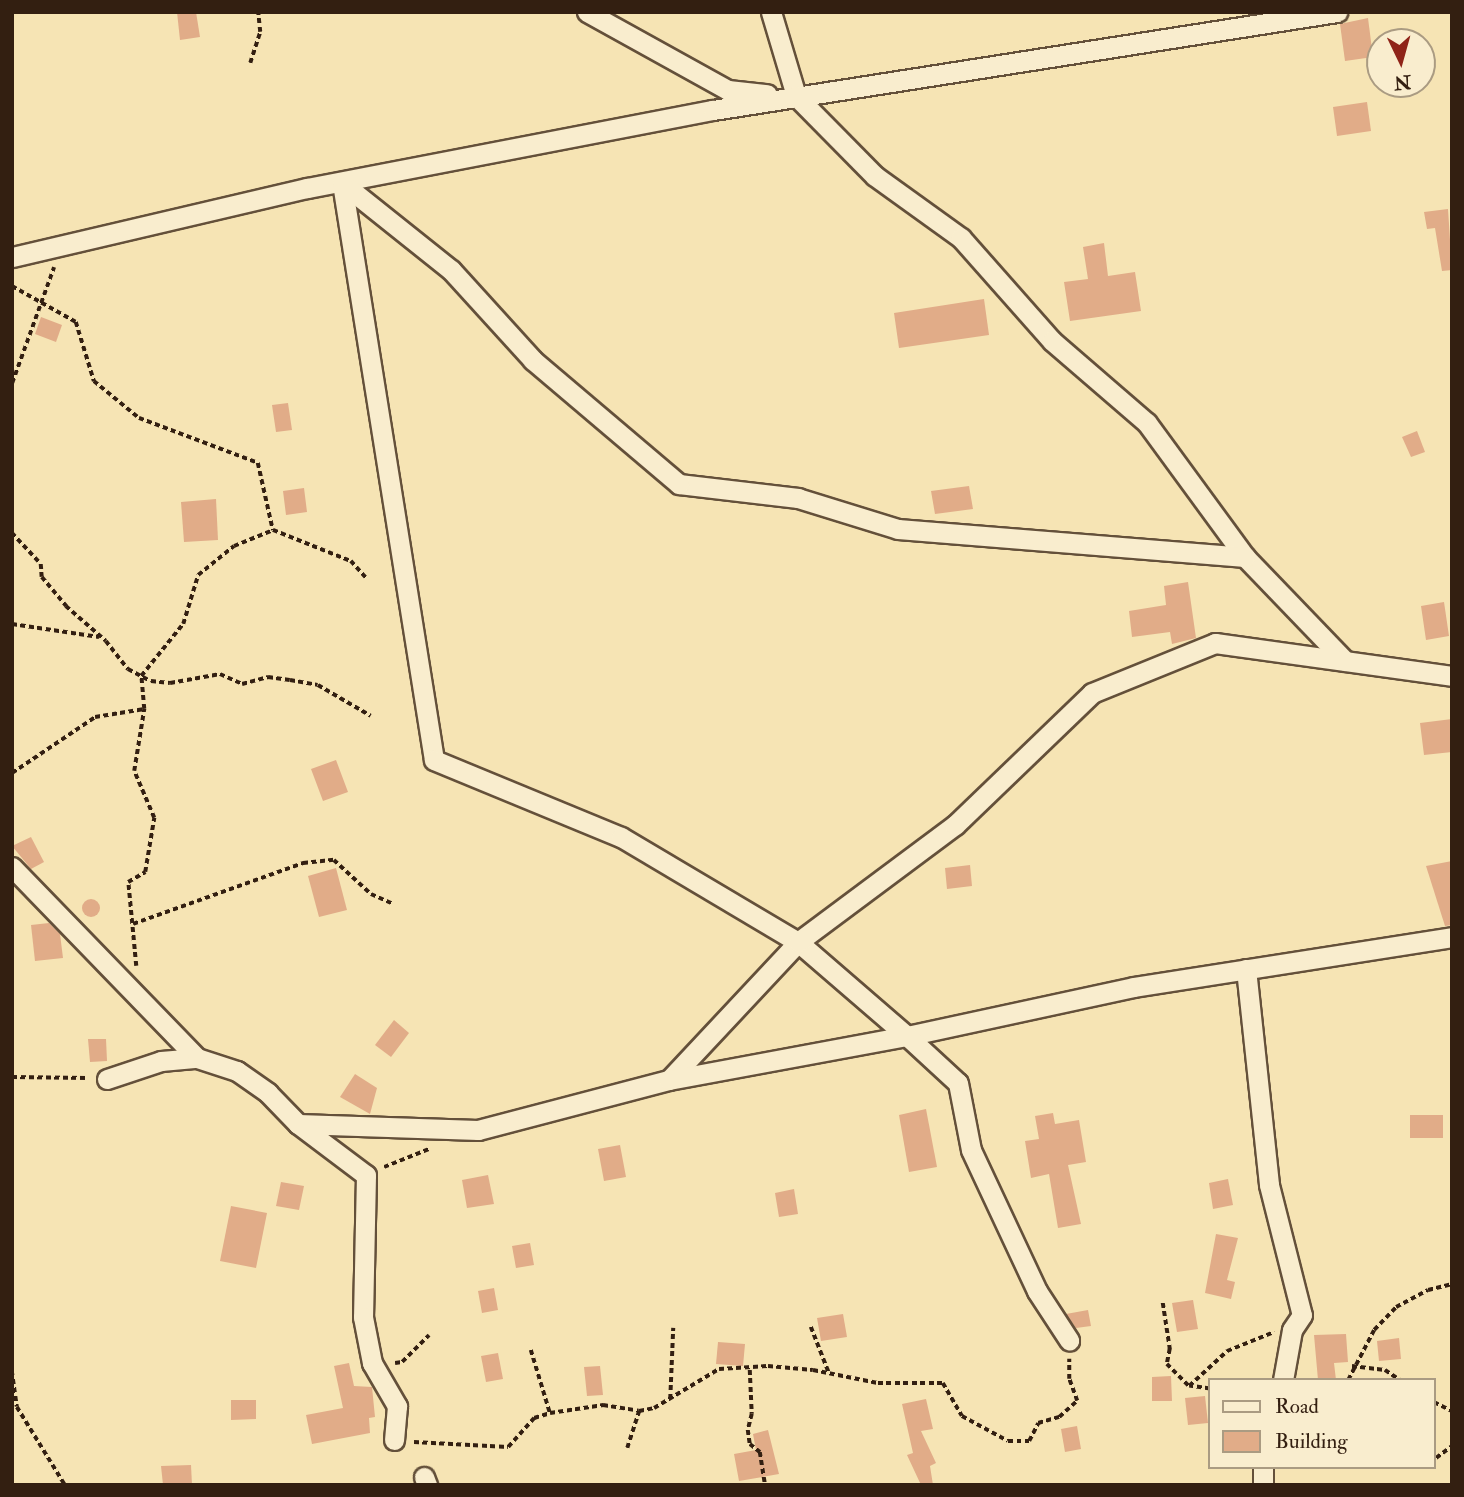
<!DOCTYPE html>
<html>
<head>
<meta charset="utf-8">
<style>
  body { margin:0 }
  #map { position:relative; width:1464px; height:1497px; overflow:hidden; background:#f6e4b4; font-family:"IM FELL Double Pica",serif }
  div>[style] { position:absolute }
  .building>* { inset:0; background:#e1ac88 }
  .round { border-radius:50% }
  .path>* { height:3.5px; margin-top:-1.75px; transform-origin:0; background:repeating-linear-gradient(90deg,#331f11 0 5px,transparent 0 8.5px) }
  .roads { filter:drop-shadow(2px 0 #64503a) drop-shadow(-2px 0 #64503a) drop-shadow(0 2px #64503a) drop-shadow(0 -2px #64503a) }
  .street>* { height:19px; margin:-9.5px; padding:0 9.5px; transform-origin:9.5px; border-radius:9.5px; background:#f9edce }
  span { translate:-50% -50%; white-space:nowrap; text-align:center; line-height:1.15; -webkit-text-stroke:6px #f9edce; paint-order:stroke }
  .frame { position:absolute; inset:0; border:14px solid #331f11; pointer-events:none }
  .legend { position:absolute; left:1208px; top:1378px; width:228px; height:91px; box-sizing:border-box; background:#f9edce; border:2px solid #aa9b82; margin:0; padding:9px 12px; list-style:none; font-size:21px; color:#331f11 }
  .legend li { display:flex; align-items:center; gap:14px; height:35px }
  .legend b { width:35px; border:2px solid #aa9b82 }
  .north { position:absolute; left:1366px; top:28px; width:70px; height:70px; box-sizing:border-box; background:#f9edce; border:2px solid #aa9b82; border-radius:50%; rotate:175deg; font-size:19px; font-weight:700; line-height:28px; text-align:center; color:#331f11 }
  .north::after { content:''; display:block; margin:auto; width:24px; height:32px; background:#8f2418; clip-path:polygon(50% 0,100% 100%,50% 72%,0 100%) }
</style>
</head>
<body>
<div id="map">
  <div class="building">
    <i style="clip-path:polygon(177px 12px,196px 12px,200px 37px,180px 40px)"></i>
    <i style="clip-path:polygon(1368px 18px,1373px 57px,1345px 61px,1340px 24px)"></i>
    <i style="clip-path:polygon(1367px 102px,1371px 131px,1337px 136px,1333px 107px)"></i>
    <i style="clip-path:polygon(1448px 209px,1452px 270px,1442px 271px,1435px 228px,1427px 229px,1424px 212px)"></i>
    <i style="clip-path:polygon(1104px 243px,1108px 276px,1135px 272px,1141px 311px,1070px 321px,1064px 282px,1088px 279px,1083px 247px)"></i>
    <i style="clip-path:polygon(984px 299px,989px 335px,899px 348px,894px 313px)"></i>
    <i style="clip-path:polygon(41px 317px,62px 325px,56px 342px,35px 334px)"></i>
    <i style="clip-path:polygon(288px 403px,292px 430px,276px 432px,272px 405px)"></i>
    <i style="clip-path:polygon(1417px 431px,1425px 452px,1411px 457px,1402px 437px)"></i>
    <i style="clip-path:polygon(969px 486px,973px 509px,935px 514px,931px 491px)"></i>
    <i style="clip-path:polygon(304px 488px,307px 512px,286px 515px,283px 491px)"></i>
    <i style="clip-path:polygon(216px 499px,218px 540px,184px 542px,181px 502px)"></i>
    <i style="clip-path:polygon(1188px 582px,1196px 638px,1172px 644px,1170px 632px,1132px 637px,1129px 611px,1166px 605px,1164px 586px)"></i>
    <i style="clip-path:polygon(1444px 602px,1449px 636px,1426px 640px,1421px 606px)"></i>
    <i style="clip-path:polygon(1452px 719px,1452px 752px,1424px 755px,1420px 723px)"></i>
    <i style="clip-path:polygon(336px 760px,348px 792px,323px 801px,311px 769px)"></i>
    <i style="clip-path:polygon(31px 837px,44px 862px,31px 869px,12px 846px)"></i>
    <i style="clip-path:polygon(1452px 861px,1452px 925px,1445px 926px,1426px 866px)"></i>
    <i style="clip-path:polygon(970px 865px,972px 886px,947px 889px,945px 868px)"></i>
    <i style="clip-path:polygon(336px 868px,347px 910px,319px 917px,308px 876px)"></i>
    <i class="round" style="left:82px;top:899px;width:18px;height:18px"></i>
    <i style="clip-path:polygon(49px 923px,60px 934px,63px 958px,35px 961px,31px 925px)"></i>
    <i style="clip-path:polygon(394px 1020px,409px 1033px,391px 1057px,375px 1045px)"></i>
    <i style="clip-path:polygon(88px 1039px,106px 1039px,107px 1061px,90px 1062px)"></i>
    <i style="clip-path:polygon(355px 1074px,377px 1088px,370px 1114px,340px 1097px)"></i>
    <i style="clip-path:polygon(926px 1109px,937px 1167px,909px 1172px,899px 1115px)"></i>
    <i style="clip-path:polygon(1053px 1113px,1055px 1124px,1079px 1120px,1086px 1162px,1068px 1165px,1081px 1224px,1058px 1228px,1049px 1174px,1031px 1178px,1025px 1141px,1039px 1139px,1035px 1116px)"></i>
    <i style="clip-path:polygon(1410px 1115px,1443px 1115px,1443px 1138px,1410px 1138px)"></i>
    <i style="clip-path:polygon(620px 1145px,626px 1177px,604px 1181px,598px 1149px)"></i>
    <i style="clip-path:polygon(488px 1175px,494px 1204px,467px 1208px,462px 1180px)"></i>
    <i style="clip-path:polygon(1228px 1179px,1233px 1205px,1213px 1209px,1209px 1183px)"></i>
    <i style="clip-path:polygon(281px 1182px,304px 1186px,299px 1210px,276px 1206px)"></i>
    <i style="clip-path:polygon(794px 1189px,798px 1214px,779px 1217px,775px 1193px)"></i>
    <i style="clip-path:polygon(231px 1206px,267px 1213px,256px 1268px,220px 1261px)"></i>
    <i style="clip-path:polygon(1216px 1234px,1238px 1238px,1227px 1280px,1235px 1282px,1231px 1299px,1205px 1293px)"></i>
    <i style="clip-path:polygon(530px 1243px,534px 1265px,516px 1268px,512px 1246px)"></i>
    <i style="clip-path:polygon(494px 1288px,498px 1310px,482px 1313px,478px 1291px)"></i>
    <i style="clip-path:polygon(1193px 1300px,1198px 1329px,1177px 1332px,1172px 1303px)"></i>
    <i style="clip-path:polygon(1088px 1310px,1091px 1326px,1076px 1328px,1066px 1314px)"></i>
    <i style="clip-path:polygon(843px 1314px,847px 1337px,821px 1341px,817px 1318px)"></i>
    <i style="clip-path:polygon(1346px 1334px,1348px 1362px,1334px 1363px,1336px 1380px,1318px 1380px,1314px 1335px)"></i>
    <i style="clip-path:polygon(1399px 1338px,1401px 1359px,1379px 1361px,1377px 1341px)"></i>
    <i style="clip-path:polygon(718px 1342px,745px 1344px,743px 1366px,716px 1364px)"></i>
    <i style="clip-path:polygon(498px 1353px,503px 1379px,486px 1382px,481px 1356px)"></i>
    <i style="clip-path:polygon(349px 1363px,354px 1386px,372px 1387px,375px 1417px,369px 1418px,370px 1433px,312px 1444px,306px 1415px,343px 1408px,334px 1366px)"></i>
    <i style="clip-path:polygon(600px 1366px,603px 1395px,587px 1396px,584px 1367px)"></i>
    <i style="clip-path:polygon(1171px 1376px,1172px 1401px,1152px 1401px,1152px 1377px)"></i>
    <i style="clip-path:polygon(1205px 1396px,1208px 1423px,1188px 1425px,1185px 1398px)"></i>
    <i style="clip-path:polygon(926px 1399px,933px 1429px,921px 1431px,936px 1463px,930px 1466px,933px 1485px,921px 1485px,907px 1455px,913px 1453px,902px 1404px)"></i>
    <i style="clip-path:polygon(231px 1400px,256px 1400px,256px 1419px,231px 1420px)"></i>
    <i style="clip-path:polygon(1077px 1426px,1081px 1449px,1065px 1452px,1061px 1429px)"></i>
    <i style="clip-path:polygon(768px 1430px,779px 1474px,739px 1481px,734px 1454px,756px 1450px,753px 1434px)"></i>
    <i style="clip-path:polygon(191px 1465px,192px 1485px,163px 1485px,161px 1466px)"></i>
  </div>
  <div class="path">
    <i style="left:250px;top:63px;width:33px;rotate:-72deg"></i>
    <i style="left:260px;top:32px;width:20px;rotate:-96deg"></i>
    <i style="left:12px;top:286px;width:73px;rotate:29.4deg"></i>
    <i style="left:76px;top:322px;width:62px;rotate:73deg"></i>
    <i style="left:94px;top:381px;width:58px;rotate:39.4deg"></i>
    <i style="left:139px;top:418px;width:127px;rotate:20.7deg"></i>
    <i style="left:258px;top:463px;width:69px;rotate:77.4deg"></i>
    <i style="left:273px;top:530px;width:84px;rotate:21.7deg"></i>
    <i style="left:351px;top:561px;width:25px;rotate:48deg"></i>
    <i style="left:12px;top:383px;width:123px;rotate:-70.1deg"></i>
    <i style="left:12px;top:533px;width:42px;rotate:46.9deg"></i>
    <i style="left:41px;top:564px;width:13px;rotate:86deg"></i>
    <i style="left:42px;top:577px;width:38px;rotate:50deg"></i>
    <i style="left:66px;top:606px;width:53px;rotate:41.2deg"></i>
    <i style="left:106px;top:641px;width:36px;rotate:52deg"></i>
    <i style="left:128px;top:669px;width:26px;rotate:28deg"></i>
    <i style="left:151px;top:681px;width:19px;rotate:6deg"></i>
    <i style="left:170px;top:683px;width:51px;rotate:-10.2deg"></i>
    <i style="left:220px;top:674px;width:24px;rotate:24deg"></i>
    <i style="left:242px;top:684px;width:27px;rotate:-15deg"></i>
    <i style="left:268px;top:677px;width:22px;rotate:8deg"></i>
    <i style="left:290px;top:680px;width:28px;rotate:10deg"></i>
    <i style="left:318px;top:685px;width:61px;rotate:30.3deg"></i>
    <i style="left:12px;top:624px;width:88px;rotate:8.5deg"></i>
    <i style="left:12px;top:773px;width:100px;rotate:-34deg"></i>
    <i style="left:95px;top:717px;width:50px;rotate:-9.3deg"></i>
    <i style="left:133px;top:924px;width:181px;rotate:-19.7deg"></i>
    <i style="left:303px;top:863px;width:31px;rotate:-6deg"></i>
    <i style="left:334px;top:860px;width:50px;rotate:42.6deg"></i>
    <i style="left:371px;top:894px;width:24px;rotate:24deg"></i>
    <i style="left:136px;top:966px;width:84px;rotate:-95.4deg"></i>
    <i style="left:128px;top:882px;width:20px;rotate:-30deg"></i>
    <i style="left:145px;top:872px;width:55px;rotate:-80.5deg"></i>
    <i style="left:154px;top:818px;width:51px;rotate:-113.1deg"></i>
    <i style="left:134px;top:771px;width:63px;rotate:-80.8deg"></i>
    <i style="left:144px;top:709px;width:33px;rotate:-95deg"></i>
    <i style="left:141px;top:676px;width:67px;rotate:-51.1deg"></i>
    <i style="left:183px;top:624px;width:51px;rotate:-73deg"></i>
    <i style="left:198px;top:575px;width:46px;rotate:-38.9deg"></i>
    <i style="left:234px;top:546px;width:42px;rotate:-22.3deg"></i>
    <i style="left:12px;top:1077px;width:75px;rotate:0.8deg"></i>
    <i style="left:384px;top:1167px;width:48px;rotate:-21.8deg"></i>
    <i style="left:1163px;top:1303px;width:47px;rotate:81.3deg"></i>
    <i style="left:1170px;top:1349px;width:15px;rotate:101deg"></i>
    <i style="left:1167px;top:1364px;width:31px;rotate:45deg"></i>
    <i style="left:811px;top:1327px;width:49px;rotate:68.6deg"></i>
    <i style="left:531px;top:1350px;width:66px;rotate:73.2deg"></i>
    <i style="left:395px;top:1363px;width:7px;rotate:-8deg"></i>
    <i style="left:402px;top:1362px;width:38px;rotate:-45deg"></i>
    <i style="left:1352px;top:1366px;width:33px;rotate:7deg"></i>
    <i style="left:1385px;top:1370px;width:18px;rotate:34deg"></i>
    <i style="left:750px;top:1370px;width:44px;rotate:87.4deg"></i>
    <i style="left:752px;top:1414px;width:16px;rotate:104deg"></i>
    <i style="left:748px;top:1430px;width:14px;rotate:82deg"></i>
    <i style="left:750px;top:1444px;width:13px;rotate:39deg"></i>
    <i style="left:760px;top:1452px;width:33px;rotate:81deg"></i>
    <i style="left:12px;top:1371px;width:36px;rotate:82deg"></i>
    <i style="left:17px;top:1407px;width:92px;rotate:58.4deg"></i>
    <i style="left:1348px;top:1380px;width:56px;rotate:-62.5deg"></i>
    <i style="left:1374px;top:1330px;width:32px;rotate:-46deg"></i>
    <i style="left:1396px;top:1307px;width:36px;rotate:-28deg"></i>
    <i style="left:1428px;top:1290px;width:25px;rotate:-14deg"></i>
    <i style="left:1210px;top:1389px;width:21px;rotate:-172deg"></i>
    <i style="left:1189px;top:1386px;width:52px;rotate:-42.6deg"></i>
    <i style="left:1227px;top:1351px;width:51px;rotate:-22deg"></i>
    <i style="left:670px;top:1399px;width:71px;rotate:-87.6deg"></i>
    <i style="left:1434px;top:1402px;width:20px;rotate:27deg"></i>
    <i style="left:414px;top:1442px;width:94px;rotate:3deg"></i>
    <i style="left:508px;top:1447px;width:39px;rotate:-48deg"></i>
    <i style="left:534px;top:1418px;width:17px;rotate:-17deg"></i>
    <i style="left:550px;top:1413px;width:54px;rotate:-8.6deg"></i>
    <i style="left:603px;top:1405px;width:36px;rotate:9deg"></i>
    <i style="left:639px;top:1411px;width:15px;rotate:-11deg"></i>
    <i style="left:654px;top:1408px;width:76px;rotate:-31deg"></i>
    <i style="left:719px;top:1369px;width:49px;rotate:-3.5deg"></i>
    <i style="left:768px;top:1366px;width:45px;rotate:5.1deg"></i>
    <i style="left:813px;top:1370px;width:66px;rotate:11.3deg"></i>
    <i style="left:878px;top:1383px;width:65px"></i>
    <i style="left:943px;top:1383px;width:38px;rotate:60deg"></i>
    <i style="left:962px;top:1416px;width:52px;rotate:28.5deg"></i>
    <i style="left:1008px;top:1441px;width:21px"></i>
    <i style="left:1029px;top:1441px;width:20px;rotate:-63deg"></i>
    <i style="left:1038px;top:1423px;width:22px;rotate:-16deg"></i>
    <i style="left:1059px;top:1417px;width:24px;rotate:-42deg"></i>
    <i style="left:1077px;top:1401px;width:23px;rotate:-110deg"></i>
    <i style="left:1069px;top:1379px;width:20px;rotate:-90deg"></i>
    <i style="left:627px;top:1448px;width:39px;rotate:-72deg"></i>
    <i style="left:1436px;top:1458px;width:20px;rotate:-37deg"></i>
  </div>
  <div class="roads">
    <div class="street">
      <i style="left:587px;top:12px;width:161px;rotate:29deg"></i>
      <i style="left:728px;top:90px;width:39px;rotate:6deg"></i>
      <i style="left:771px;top:12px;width:88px;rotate:73.4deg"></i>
      <i style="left:796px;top:96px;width:112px;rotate:45.4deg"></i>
      <i style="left:875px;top:176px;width:106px;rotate:35.8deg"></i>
      <i style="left:961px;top:238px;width:137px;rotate:48.5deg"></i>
      <i style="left:1052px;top:341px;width:125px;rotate:40.8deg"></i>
      <i style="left:1147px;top:423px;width:166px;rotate:53.8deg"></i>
      <i style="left:1245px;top:557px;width:144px;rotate:46.1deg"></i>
      <i style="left:12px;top:257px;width:303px;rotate:-13.2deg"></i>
      <i style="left:307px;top:188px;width:413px;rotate:-10.9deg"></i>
      <i style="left:713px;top:110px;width:632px;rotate:-8.93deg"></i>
      <i style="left:1245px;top:557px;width:348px;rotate:-175.4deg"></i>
      <i style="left:898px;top:529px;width:105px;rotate:-162.8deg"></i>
      <i style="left:798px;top:498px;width:120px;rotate:-173.3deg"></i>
      <i style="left:679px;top:484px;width:192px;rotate:-139.7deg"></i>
      <i style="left:533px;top:360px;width:122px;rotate:-132.3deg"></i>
      <i style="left:451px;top:270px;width:139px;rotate:-141.4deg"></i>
      <i style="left:342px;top:183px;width:584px;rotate:80.94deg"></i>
      <i style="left:434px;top:760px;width:202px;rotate:22.4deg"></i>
      <i style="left:621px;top:837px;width:206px;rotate:30.7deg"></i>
      <i style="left:798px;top:942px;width:144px;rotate:40.8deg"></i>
      <i style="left:907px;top:1036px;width:232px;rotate:-12.2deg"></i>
      <i style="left:1134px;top:987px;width:322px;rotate:-8.9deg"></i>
      <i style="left:12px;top:867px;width:266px;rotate:45.9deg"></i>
      <i style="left:1246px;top:969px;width:217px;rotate:83.9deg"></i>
      <i style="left:1269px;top:1185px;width:134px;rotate:75.8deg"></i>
      <i style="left:1302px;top:1315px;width:18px;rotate:124deg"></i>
      <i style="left:1292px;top:1330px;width:51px;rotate:100.2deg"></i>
      <i style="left:107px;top:1079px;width:57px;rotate:-18.4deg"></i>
      <i style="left:161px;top:1061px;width:36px;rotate:-5deg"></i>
      <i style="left:197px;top:1058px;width:42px;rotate:18deg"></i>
      <i style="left:237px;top:1071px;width:38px;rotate:35deg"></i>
      <i style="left:268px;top:1093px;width:43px;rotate:45.9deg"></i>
      <i style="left:298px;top:1124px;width:180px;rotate:1.9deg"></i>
      <i style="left:478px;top:1130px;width:197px;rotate:-14.7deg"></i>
      <i style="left:669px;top:1080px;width:189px;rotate:-46.9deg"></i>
      <i style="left:798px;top:942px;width:196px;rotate:-36.7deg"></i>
      <i style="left:955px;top:825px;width:190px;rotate:-43.9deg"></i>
      <i style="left:1092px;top:693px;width:133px;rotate:-22.1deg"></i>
      <i style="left:1215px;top:643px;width:239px;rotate:7.9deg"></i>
      <i style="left:669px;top:1080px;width:242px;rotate:-10.5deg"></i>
      <i style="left:907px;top:1036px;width:69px;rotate:42.7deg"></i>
      <i style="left:958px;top:1083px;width:68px;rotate:79deg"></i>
      <i style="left:971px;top:1150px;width:156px;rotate:64.9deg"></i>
      <i style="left:1037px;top:1291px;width:59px;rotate:56.9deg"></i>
      <i style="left:298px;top:1124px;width:85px;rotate:36.9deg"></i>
      <i style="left:366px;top:1175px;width:142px;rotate:91.2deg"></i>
      <i style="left:363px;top:1317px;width:47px;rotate:78.9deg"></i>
      <i style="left:372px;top:1363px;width:50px;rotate:59.8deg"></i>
      <i style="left:397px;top:1406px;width:34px;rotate:95deg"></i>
      <i style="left:424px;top:1477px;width:9px;rotate:69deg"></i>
      <i style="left:1263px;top:1485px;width:18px;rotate:-90deg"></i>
    </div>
  </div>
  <div class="frame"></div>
  <ul class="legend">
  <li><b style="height:9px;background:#f9edce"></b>Road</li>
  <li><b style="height:19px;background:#e1ac88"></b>Building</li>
  </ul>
  <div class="north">N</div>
</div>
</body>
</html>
